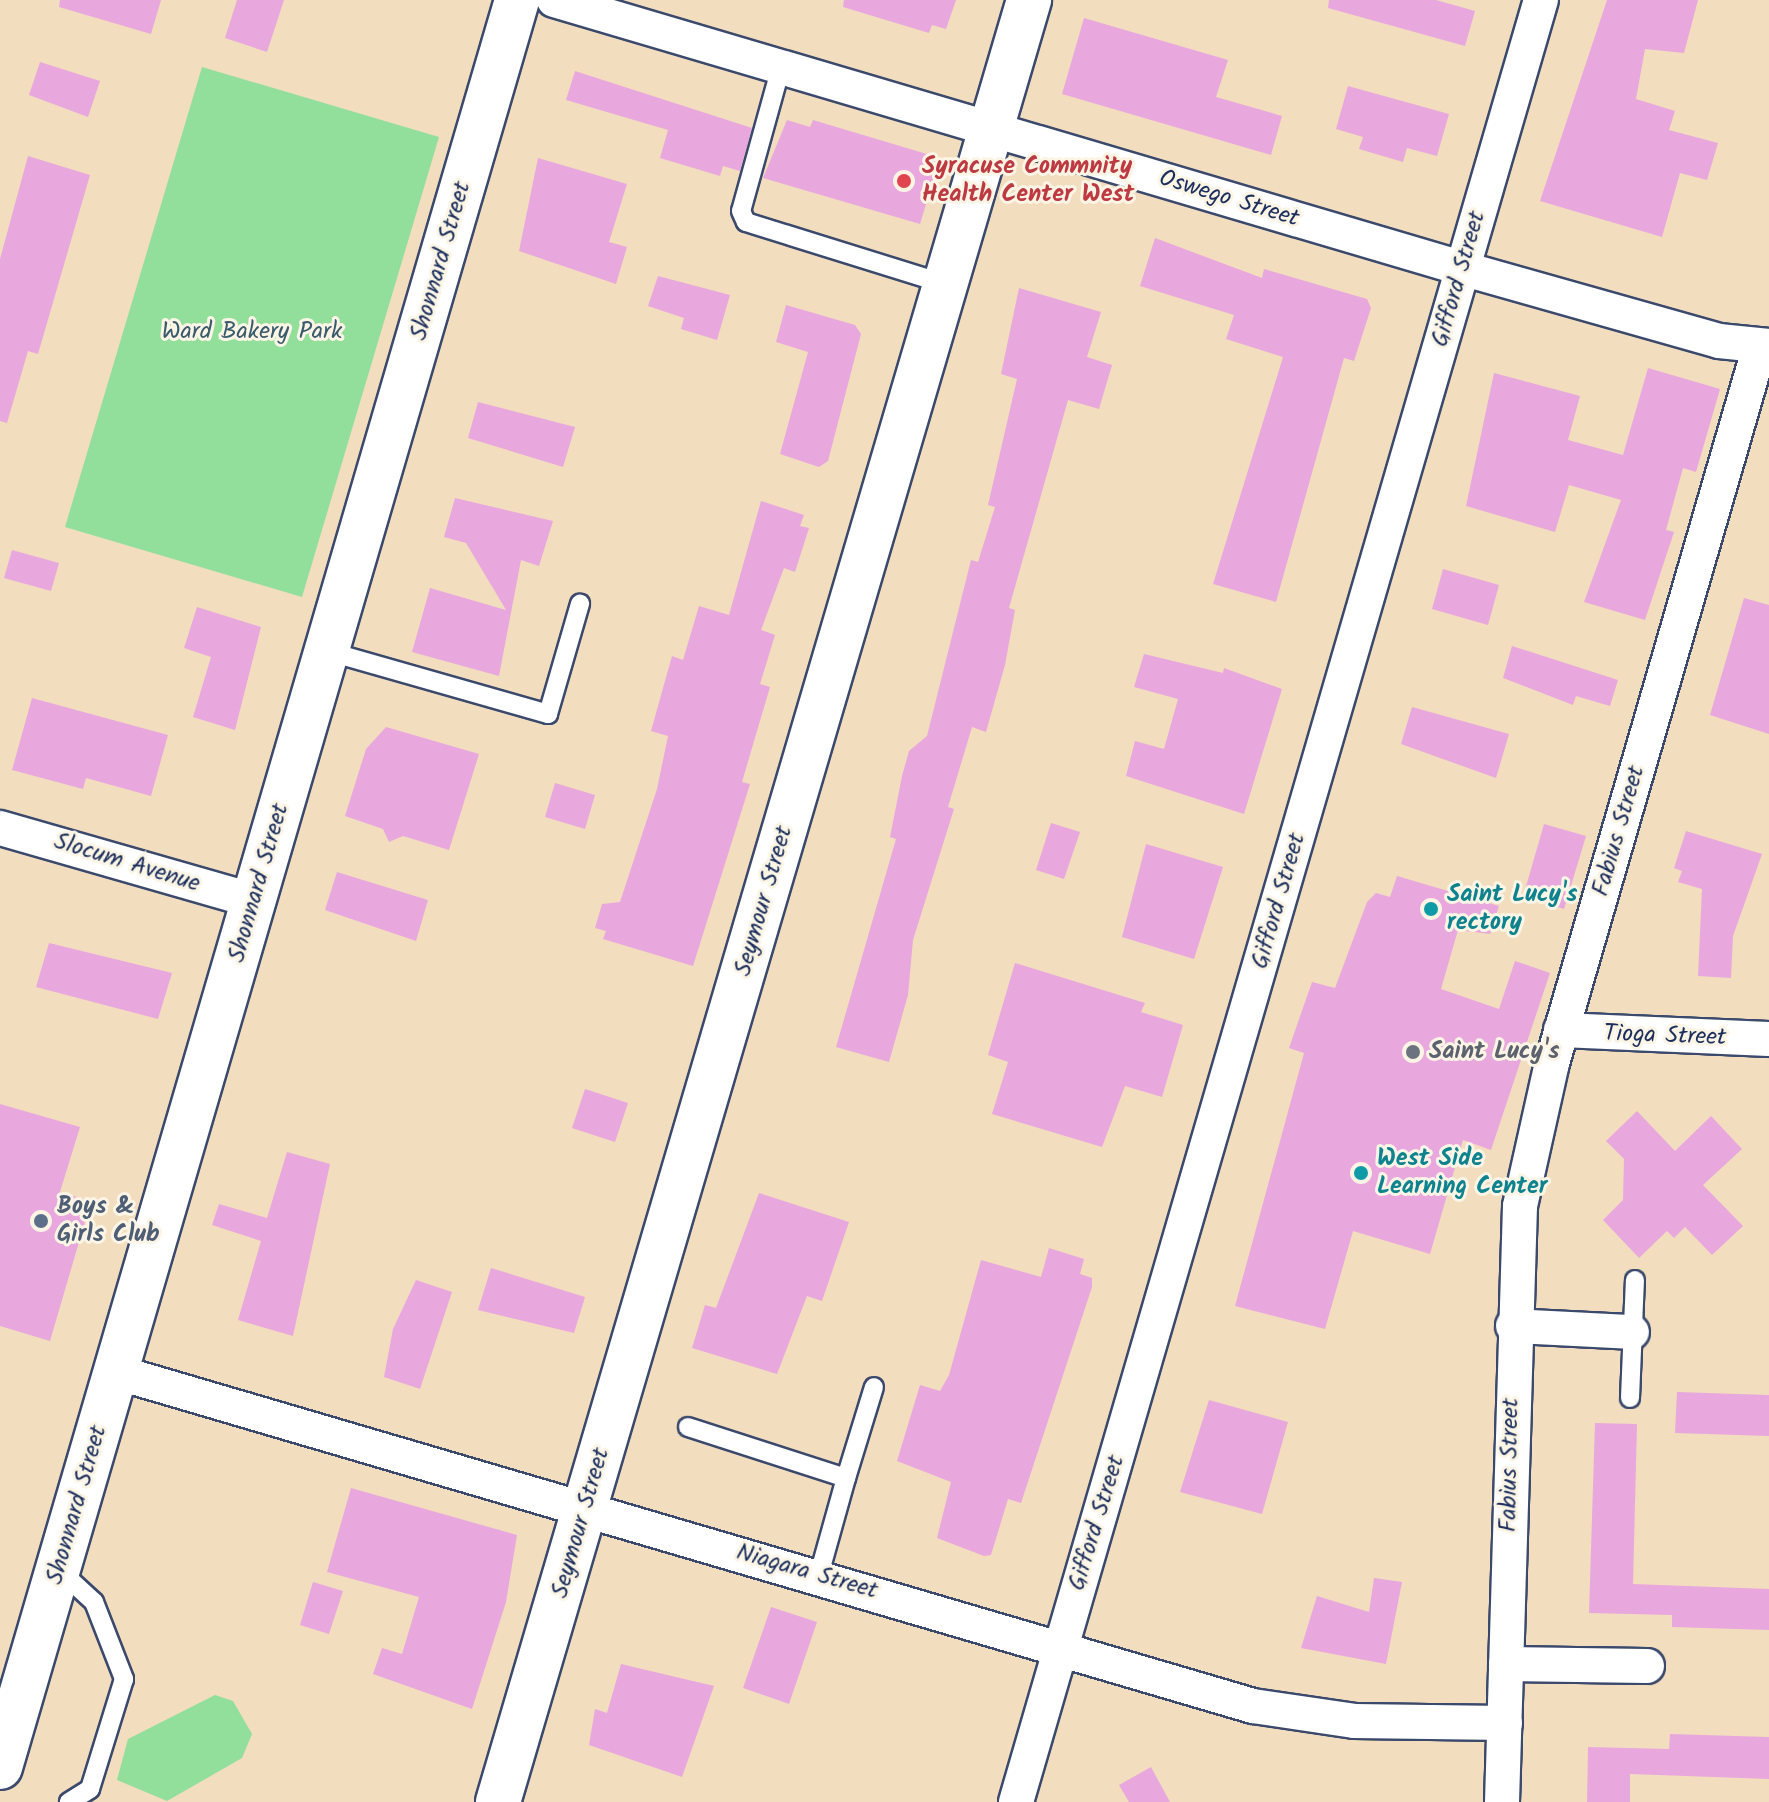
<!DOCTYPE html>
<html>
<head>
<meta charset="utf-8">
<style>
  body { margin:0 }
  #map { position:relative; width:1769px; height:1802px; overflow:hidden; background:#f2ddbe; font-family:Kalam,sans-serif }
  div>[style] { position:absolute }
  .green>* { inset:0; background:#92de9b }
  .building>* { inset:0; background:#e8a8dd }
  .roads { filter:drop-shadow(2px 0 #3b496c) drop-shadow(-2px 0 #3b496c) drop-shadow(0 2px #3b496c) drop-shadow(0 -2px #3b496c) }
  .service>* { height:18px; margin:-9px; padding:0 9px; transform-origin:9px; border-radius:9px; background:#fff }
  .minor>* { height:34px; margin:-17px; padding:0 17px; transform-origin:17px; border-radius:17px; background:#fff }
  .tertiary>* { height:44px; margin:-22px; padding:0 22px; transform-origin:22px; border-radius:22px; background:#fff }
  .dots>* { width:22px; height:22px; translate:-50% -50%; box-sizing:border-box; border:4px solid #fcf5e5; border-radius:50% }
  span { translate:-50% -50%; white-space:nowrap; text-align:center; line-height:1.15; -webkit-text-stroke:6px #fcf5e5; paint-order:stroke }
  .health-label { font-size:24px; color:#be3a42; font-weight:700 }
  .left { translate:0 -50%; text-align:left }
  .street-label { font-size:24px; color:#1b2f5e }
  .park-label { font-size:24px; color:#395b6d }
  .culture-label { font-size:24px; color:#0d838f; font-weight:700 }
  .worship-label { font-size:24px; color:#5b616d; font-weight:700 }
  .service-label { font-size:24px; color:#4e5e75; font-weight:700 }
</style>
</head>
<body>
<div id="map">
  <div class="green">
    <i style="clip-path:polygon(202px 67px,439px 137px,302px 597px,65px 527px)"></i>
    <i style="clip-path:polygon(215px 1695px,233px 1701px,252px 1734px,242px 1758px,167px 1801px,117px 1780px,128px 1739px)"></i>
  </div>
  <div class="building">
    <i style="clip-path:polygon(60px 0,161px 0,151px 34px,59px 7px)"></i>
    <i style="clip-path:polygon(237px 0,284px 0,267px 52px,225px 38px)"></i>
    <i style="clip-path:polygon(844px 0,956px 0,946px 29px,932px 25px,929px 33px,843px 7px)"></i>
    <i style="clip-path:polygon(1329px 0,1436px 0,1475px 11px,1465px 46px,1328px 8px)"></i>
    <i style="clip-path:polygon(1607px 0,1698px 0,1684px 53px,1645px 49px,1636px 99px,1675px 111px,1669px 130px,1718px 143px,1707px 180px,1680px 173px,1662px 237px,1540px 201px)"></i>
    <i style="clip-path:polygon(1084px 18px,1228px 60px,1216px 97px,1282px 116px,1271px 155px,1062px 94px)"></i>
    <i style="clip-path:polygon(40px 62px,100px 81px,88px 117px,29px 95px)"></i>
    <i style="clip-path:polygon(575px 71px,752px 128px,740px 171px,723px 166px,720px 176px,660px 158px,668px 130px,566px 100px)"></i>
    <i style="clip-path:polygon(1348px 86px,1449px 114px,1437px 156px,1407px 148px,1403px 162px,1359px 149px,1363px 137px,1336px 129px)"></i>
    <i style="clip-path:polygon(787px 120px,810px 127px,813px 120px,940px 158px,920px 224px,763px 178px)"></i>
    <i style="clip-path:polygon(28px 156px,90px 175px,38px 354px,28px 351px,7px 423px,0 421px,0 259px)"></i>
    <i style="clip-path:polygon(538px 158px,627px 184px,609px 242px,627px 247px,616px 284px,519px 251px)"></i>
    <i style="clip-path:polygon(1155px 238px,1262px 278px,1264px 269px,1367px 299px,1371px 308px,1354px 361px,1344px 358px,1276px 602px,1213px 584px,1283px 357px,1226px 339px,1234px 315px,1140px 286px)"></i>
    <i style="clip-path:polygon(658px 276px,730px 295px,717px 340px,681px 329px,684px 318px,648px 306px)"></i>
    <i style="clip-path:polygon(1019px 288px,1101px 312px,1087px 357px,1112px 365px,1099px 409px,1068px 400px,1009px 608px,1015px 610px,1005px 665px,986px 732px,972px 727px,948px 807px,954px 809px,913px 940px,908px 995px,889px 1062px,836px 1047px,896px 839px,890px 837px,902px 776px,909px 751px,927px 736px,971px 560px,978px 562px,995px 507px,988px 505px,1017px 379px,1001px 374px)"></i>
    <i style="clip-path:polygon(786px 305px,855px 325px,861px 334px,828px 461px,819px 467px,780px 454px,808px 352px,776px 342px)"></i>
    <i style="clip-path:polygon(1648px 368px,1720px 389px,1696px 472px,1683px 468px,1666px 530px,1674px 532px,1645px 620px,1584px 602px,1621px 500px,1569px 485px,1555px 532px,1466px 506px,1494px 373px,1580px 396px,1568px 440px,1623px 455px)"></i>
    <i style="clip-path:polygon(478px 402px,575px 427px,563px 467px,468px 438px)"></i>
    <i style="clip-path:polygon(455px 498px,553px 521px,539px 566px,521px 560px,499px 676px,412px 652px,430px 588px,506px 610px,466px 543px,444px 537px)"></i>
    <i style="clip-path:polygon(761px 501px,804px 515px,800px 526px,809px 528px,795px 572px,784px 568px,761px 630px,775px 635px,760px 684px,770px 687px,742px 782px,750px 784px,693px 966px,603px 939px,606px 931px,595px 928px,602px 904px,620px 902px,657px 789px,668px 736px,651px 731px,672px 656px,683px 660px,699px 606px,729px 615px)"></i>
    <i style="clip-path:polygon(12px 550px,59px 563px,51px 591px,4px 578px)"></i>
    <i style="clip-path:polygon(1443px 569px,1499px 585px,1488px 625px,1432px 609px)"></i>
    <i style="clip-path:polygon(1744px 598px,1769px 605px,1769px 734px,1710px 715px)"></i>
    <i style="clip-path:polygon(197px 607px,261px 627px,235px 730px,193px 717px,211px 657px,184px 648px)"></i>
    <i style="clip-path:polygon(1512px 646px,1618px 680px,1610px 706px,1576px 696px,1573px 705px,1503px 678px)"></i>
    <i style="clip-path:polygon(1144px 654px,1223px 673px,1224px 668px,1282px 689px,1244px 814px,1126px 776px,1135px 741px,1164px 749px,1178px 699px,1134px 687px)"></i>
    <i style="clip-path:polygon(32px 698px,168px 735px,151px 796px,86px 778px,83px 789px,12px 770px)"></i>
    <i style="clip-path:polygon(1412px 707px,1509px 734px,1496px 778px,1401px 744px)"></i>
    <i style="clip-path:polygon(386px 727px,479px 754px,449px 850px,403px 836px,389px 842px,383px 829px,345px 816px,366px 749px)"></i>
    <i style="clip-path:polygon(555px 783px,595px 795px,585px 829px,545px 817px)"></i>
    <i style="clip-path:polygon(1051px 823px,1080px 832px,1064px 879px,1036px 870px)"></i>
    <i style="clip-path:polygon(1544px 824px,1586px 836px,1564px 909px,1523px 897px)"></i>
    <i style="clip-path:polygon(1686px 831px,1762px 854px,1733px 936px,1731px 978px,1698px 976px,1702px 889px,1678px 882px,1682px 871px,1674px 868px)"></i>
    <i style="clip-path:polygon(1146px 844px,1223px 867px,1194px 959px,1122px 937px)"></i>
    <i style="clip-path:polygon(337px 872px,428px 900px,416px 941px,325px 910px)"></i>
    <i style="clip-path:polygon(1397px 876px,1499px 906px,1490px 934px,1458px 930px,1441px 989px,1499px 1009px,1515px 961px,1550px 973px,1491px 1150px,1463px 1140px,1430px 1254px,1353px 1231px,1325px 1329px,1235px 1306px,1304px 1053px,1289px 1048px,1312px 982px,1335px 988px,1367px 902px,1376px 893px,1390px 897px)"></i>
    <i style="clip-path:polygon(49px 943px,172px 973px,158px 1019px,36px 987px)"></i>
    <i style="clip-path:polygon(1015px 963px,1145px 1003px,1141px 1012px,1183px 1025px,1162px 1097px,1125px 1086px,1102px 1147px,992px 1114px,1008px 1062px,988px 1055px)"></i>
    <i style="clip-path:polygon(585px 1089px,628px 1103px,615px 1142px,572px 1128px)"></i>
    <i style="clip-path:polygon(0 1104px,80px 1127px,60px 1192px,91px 1201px,50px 1341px,0 1326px)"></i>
    <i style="clip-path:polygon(1637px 1111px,1675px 1151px,1711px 1116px,1742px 1149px,1703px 1185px,1743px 1226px,1712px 1255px,1685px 1227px,1674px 1238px,1667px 1231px,1639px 1258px,1603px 1220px,1623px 1200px,1624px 1159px,1606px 1141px)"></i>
    <i style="clip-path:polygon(287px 1152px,330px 1164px,293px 1336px,238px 1320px,261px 1241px,212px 1225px,219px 1204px,267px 1218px)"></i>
    <i style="clip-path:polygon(759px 1193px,849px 1222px,822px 1301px,807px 1296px,777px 1374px,692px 1348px,705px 1305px,716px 1308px)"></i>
    <i style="clip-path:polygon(1049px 1248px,1084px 1259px,1080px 1274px,1092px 1278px,1092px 1287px,1021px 1503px,1008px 1499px,991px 1555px,984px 1556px,937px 1538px,951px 1482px,897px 1461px,920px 1385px,940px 1391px,949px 1375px,981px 1260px,1041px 1277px)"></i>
    <i style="clip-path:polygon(491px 1268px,585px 1297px,574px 1333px,478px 1310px)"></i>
    <i style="clip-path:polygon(416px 1280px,452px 1292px,420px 1389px,384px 1377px,393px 1329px)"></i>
    <i style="clip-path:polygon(1677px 1392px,1769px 1395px,1769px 1436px,1675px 1433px)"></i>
    <i style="clip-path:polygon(1209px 1400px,1288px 1422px,1262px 1514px,1180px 1492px)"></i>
    <i style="clip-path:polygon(1595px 1423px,1637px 1424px,1633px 1584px,1769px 1589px,1769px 1630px,1672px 1627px,1672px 1615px,1589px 1613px)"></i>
    <i style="clip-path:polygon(351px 1488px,517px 1535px,506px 1602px,472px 1709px,373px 1674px,382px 1648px,402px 1654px,419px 1597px,327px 1572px)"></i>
    <i style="clip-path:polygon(1374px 1578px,1402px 1582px,1386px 1664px,1301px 1648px,1317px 1596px,1369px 1612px)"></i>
    <i style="clip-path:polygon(313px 1582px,343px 1591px,329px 1634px,300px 1625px)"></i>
    <i style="clip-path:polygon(771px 1607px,817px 1622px,789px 1704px,743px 1688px)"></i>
    <i style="clip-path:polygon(621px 1664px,714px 1686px,682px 1777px,589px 1745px,595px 1709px,607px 1713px)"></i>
    <i style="clip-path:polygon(1670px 1734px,1769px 1737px,1769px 1779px,1630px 1774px,1630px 1802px,1587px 1802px,1588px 1747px,1669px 1749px)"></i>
    <i style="clip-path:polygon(1151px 1767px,1170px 1802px,1129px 1802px,1119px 1785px)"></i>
  </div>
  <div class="roads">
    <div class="service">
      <i style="left:781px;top:67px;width:149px;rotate:105.5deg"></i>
      <i style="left:741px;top:211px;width:12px;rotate:66deg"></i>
      <i style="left:746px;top:222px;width:208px;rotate:17.3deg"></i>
      <i style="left:327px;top:651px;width:230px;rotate:15.9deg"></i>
      <i style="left:548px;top:714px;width:115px;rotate:-73.8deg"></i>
      <i style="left:1630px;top:1398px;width:118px;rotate:-87.6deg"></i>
      <i style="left:688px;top:1427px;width:166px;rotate:17.9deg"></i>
      <i style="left:846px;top:1478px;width:101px;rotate:105.6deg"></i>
      <i style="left:846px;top:1478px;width:95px;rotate:-72.9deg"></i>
      <i style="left:58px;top:1569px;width:49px;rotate:42.5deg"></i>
      <i style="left:94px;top:1602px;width:83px;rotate:68.7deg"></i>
      <i style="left:124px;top:1679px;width:115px;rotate:107.2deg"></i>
      <i style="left:90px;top:1789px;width:25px;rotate:148deg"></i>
    </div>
    <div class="minor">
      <i style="left:554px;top:0;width:946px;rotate:16.46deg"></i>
      <i style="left:1461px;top:268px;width:268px;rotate:15.8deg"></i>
      <i style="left:1719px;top:341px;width:50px;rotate:5.7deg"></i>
      <i style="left:0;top:828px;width:264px;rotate:16deg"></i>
      <i style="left:1561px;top:1030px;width:208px;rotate:2.5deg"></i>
      <i style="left:1513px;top:1326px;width:119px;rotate:2.9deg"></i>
      <i style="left:116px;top:1372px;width:1185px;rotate:16.37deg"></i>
      <i style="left:1253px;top:1706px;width:102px;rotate:8.4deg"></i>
      <i style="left:1354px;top:1721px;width:151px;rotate:0.8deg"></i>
      <i style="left:1506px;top:1664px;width:141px;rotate:0.8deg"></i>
      <i style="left:1016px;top:1802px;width:1877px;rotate:-73.76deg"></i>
      <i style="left:1502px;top:1802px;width:596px;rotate:-88.27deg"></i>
      <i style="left:1520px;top:1206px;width:147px;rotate:-77.4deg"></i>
      <i style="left:1552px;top:1063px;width:747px;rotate:-73.82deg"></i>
    </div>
    <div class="tertiary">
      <i style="left:0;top:1767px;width:1841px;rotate:-73.69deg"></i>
      <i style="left:498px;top:1802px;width:1879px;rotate:-73.58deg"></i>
    </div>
  </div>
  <div class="dots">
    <i style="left:904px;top:181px;background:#e0444e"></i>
    <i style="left:1431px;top:909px;background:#0f9aa8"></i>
    <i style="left:1413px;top:1052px;background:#6b7280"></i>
    <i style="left:1361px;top:1173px;background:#0f9aa8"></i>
    <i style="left:41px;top:1221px;background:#5c6f8a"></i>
  </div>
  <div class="health-label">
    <span class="left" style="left:922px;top:181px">Syracuse Commnity<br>Health Center West</span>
  </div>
  <div class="street-label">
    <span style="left:1229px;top:199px;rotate:17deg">Oswego Street</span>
    <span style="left:441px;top:261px;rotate:-74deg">Shonnard Street</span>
    <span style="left:1459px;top:279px;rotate:-74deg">Gifford Street</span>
    <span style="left:1619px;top:831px;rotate:-74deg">Fabius Street</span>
    <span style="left:127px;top:863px;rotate:17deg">Slocum Avenue</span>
    <span style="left:259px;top:883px;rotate:-74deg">Shonnard Street</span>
    <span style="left:764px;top:901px;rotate:-74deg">Seymour Street</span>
    <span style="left:1279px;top:901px;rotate:-74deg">Gifford Street</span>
    <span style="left:1665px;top:1036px;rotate:2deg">Tioga Street</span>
    <span style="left:1510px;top:1465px;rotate:-89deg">Fabius Street</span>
    <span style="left:77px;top:1505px;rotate:-74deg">Shonnard Street</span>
    <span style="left:581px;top:1523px;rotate:-74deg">Seymour Street</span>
    <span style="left:1097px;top:1523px;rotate:-73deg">Gifford Street</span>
    <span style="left:807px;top:1572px;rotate:16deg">Niagara Street</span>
  </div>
  <div class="park-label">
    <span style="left:252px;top:332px">Ward Bakery Park</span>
  </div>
  <div class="culture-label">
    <span class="left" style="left:1447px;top:909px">Saint Lucy's<br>rectory</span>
    <span class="left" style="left:1377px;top:1173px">West Side<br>Learning Center</span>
  </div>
  <div class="worship-label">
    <span class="left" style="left:1429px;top:1052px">Saint Lucy's</span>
  </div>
  <div class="service-label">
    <span class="left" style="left:57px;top:1221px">Boys &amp;<br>Girls Club</span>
  </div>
</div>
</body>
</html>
